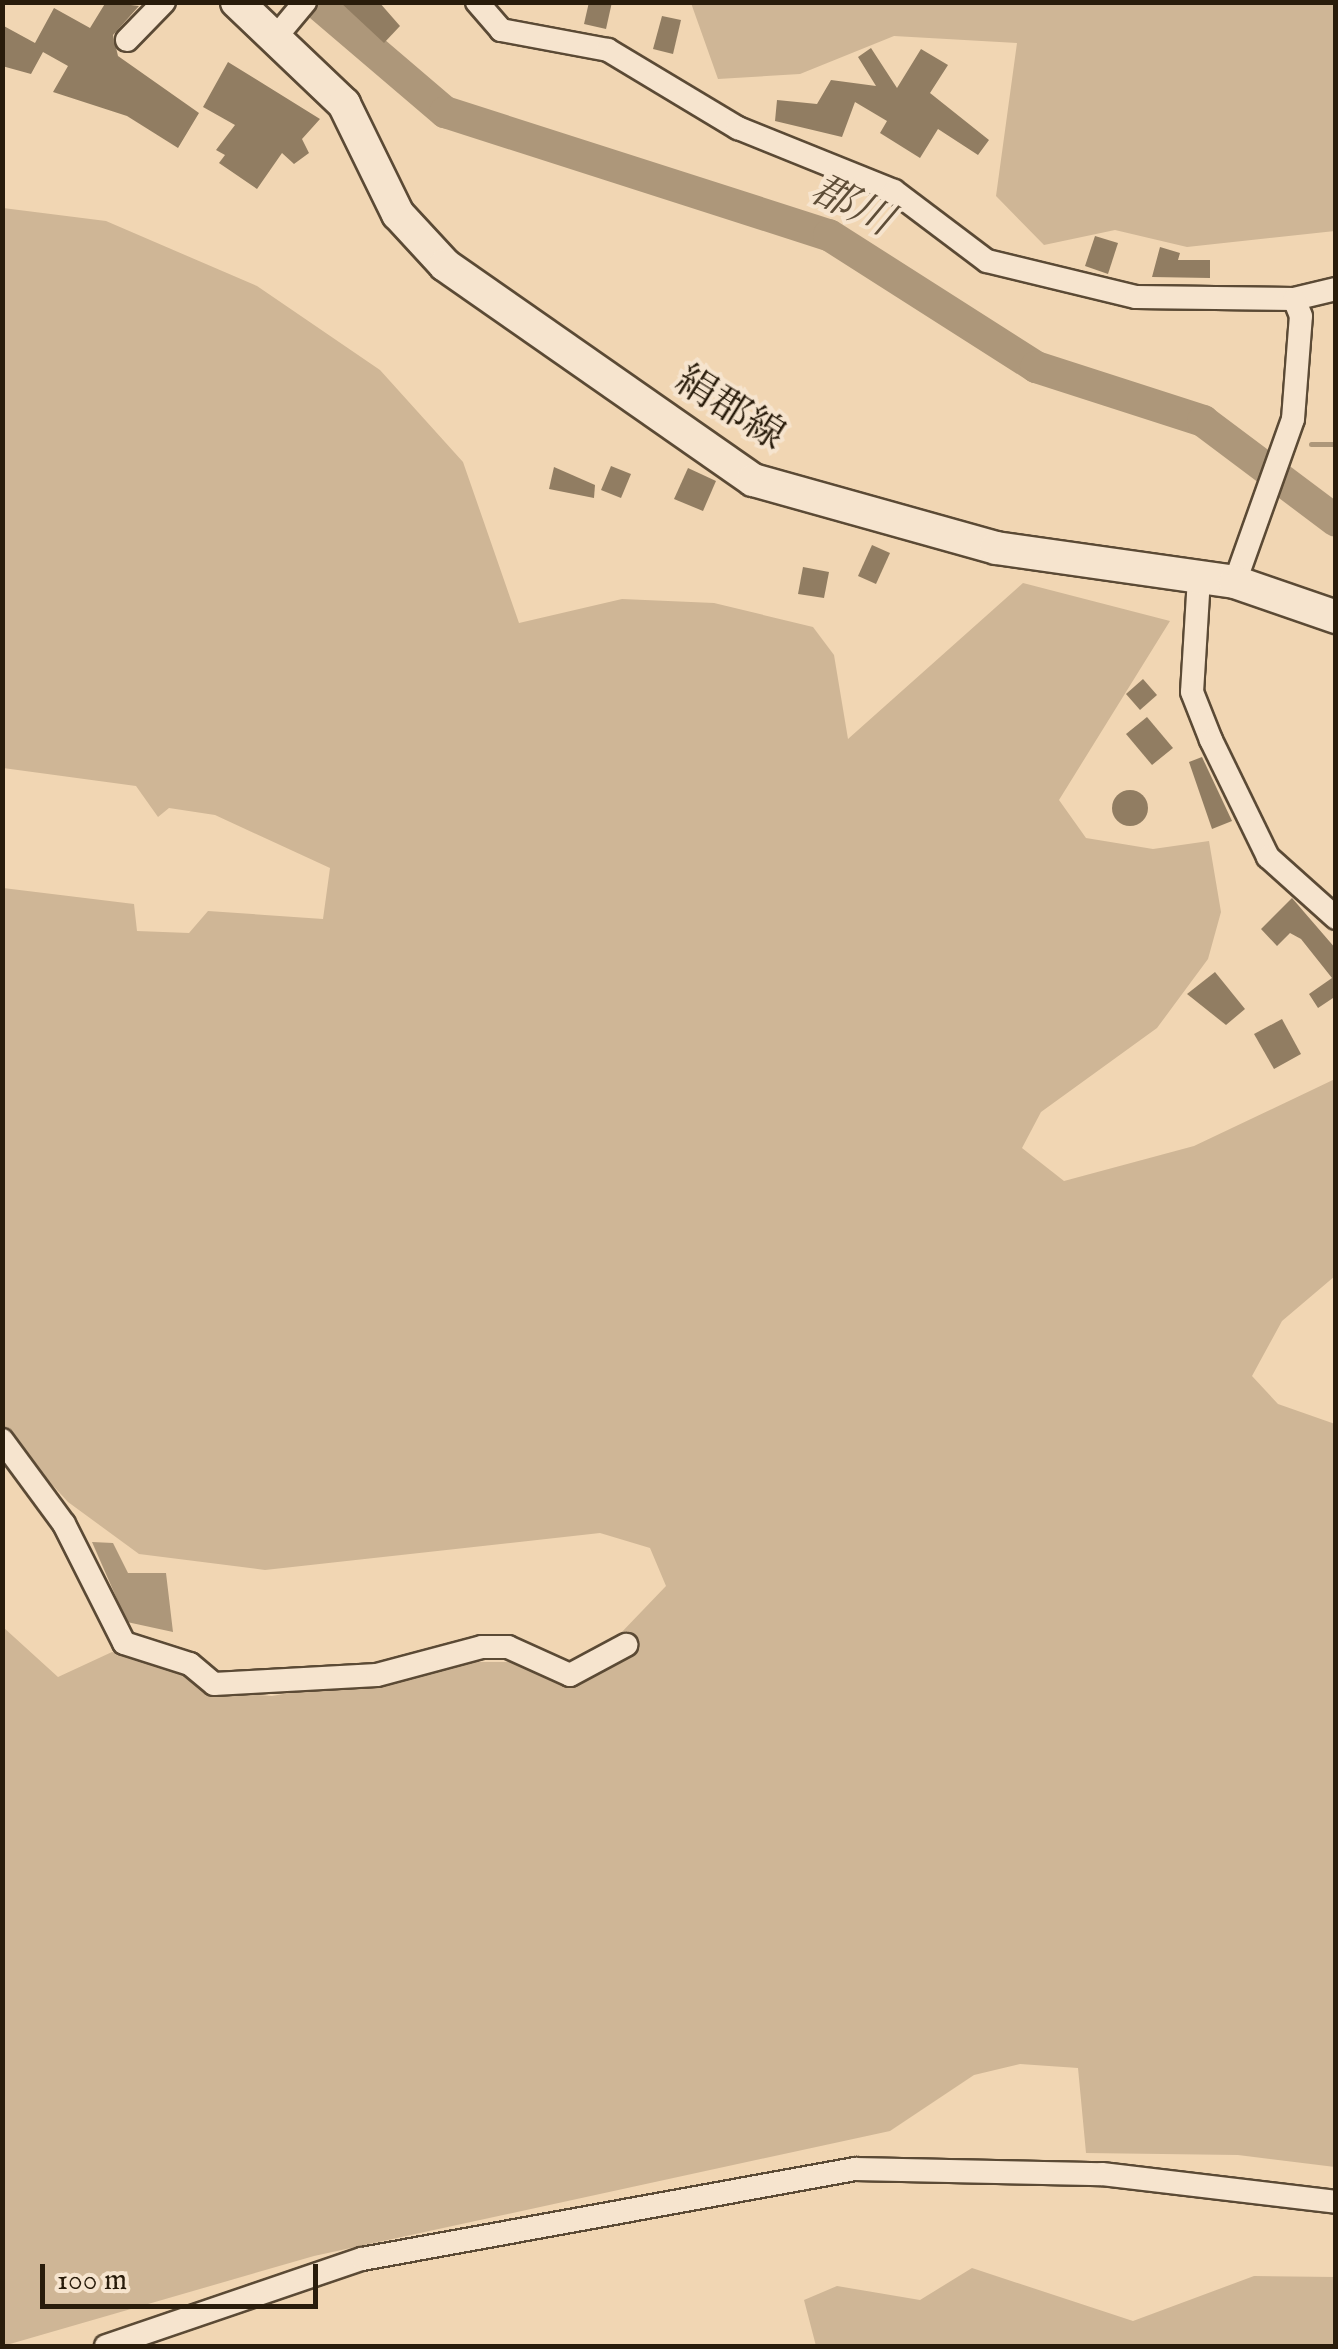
<!DOCTYPE html>
<html>
<head>
<meta charset="utf-8">
<style>
  body { margin:0 }
  #map { position:relative; width:1338px; height:2349px; overflow:hidden; background:#f1d6b3; font-family:"IM FELL English","Noto Serif JP",serif }
  div>[style] { position:absolute }
  .green>* { inset:0; background:#cfb696 }
  .water>* { inset:0; background:#ad977a }
  .stream>* { height:5px; margin:-2.5px; padding:0 2.5px; transform-origin:2.5px; border-radius:2.5px; background:#ad977a }
  .river>* { height:32px; margin:-16px; padding:0 16px; transform-origin:16px; border-radius:16px; background:#ad977a }
  .building>* { inset:0; background:#917d62 }
  .round { border-radius:50% }
  .roads { filter:drop-shadow(2px 0 #5b4a35) drop-shadow(-2px 0 #5b4a35) drop-shadow(0 2px #5b4a35) drop-shadow(0 -2px #5b4a35) }
  .minor>* { height:22px; margin:-11px; padding:0 11px; transform-origin:11px; border-radius:11px; background:#f6e4ce }
  .secondary>* { height:32px; margin:-16px; padding:0 16px; transform-origin:16px; border-radius:16px; background:#f6e4ce }
  span { translate:-50% -50%; white-space:nowrap; text-align:center; line-height:1.15; -webkit-text-stroke:8px #f6e4ce; paint-order:stroke }
  .street-label { font-size:40px; color:#291c0b }
  .water-label { font-size:42px; color:#5e4d37; font-style:italic }
  .frame { position:absolute; inset:0; border:5px solid #291c0b; pointer-events:none }
  .scale { position:absolute; left:40px; top:2264px; width:278px; height:45px; box-sizing:border-box; border:5px solid #291c0b; border-top:0; padding-left:12px; font-size:30px; line-height:35px; white-space:nowrap; color:#291c0b; -webkit-text-stroke:8px #f6e4ce; paint-order:stroke }
</style>
</head>
<body>
<div id="map">
  <div class="green">
    <i style="clip-path:polygon(691px 3px,1335px 3px,1335px 231px,1187px 247px,1115px 230px,1044px 245px,996px 196px,1017px 43px,894px 36px,800px 74px,718px 79px)"></i>
    <i style="clip-path:polygon(3px 208px,106px 221px,257px 286px,380px 370px,463px 462px,519px 623px,622px 599px,714px 603px,813px 627px,834px 655px,848px 739px,1023px 583px,1170px 621px,1059px 800px,1086px 838px,1153px 849px,1209px 841px,1221px 912px,1208px 959px,1157px 1028px,1041px 1112px,1022px 1148px,1064px 1181px,1194px 1146px,1335px 1079px,1335px 1276px,1282px 1321px,1252px 1376px,1278px 1404px,1335px 1424px,1335px 2167px,1238px 2155px,1086px 2153px,1078px 2068px,1020px 2064px,974px 2075px,890px 2131px,314px 2256px,3px 2346px,3px 1627px,58px 1677px,112px 1652px,169px 1664px,209px 1692px,272px 1696px,464px 1662px,517px 1662px,571px 1685px,666px 1586px,650px 1548px,600px 1533px,265px 1570px,139px 1554px,68px 1502px,3px 1431px,3px 888px,134px 904px,137px 931px,189px 933px,208px 911px,323px 919px,330px 868px,215px 815px,169px 808px,158px 817px,136px 786px,3px 768px)"></i>
    <i style="clip-path:polygon(972px 2268px,1133px 2321px,1254px 2276px,1335px 2277px,1335px 2346px,816px 2346px,804px 2300px,837px 2286px,920px 2300px)"></i>
  </div>
  <div class="water">
    <i style="clip-path:polygon(92px 1542px,113px 1543px,128px 1573px,166px 1573px,173px 1632px,127px 1622px)"></i>
  </div>
  <div class="stream">
    <i style="left:1229px;top:442px;width:6px"></i>
    <i style="left:1311px;top:444px;width:25px"></i>
  </div>
  <div class="river">
    <i style="left:316px;top:2px;width:170px;rotate:40.5deg"></i>
    <i style="left:445px;top:112px;width:403px;rotate:17.8deg"></i>
    <i style="left:829px;top:235px;width:246px;rotate:32.5deg"></i>
    <i style="left:1036px;top:367px;width:176px;rotate:17.9deg"></i>
    <i style="left:1203px;top:421px;width:166px;rotate:36.9deg"></i>
  </div>
  <div class="building">
    <i style="clip-path:polygon(106px 2px,139px 6px,113px 35px,118px 56px,199px 113px,178px 148px,127px 116px,53px 92px,68px 66px,43px 52px,31px 74px,2px 66px,2px 25px,35px 43px,54px 8px,90px 28px)"></i>
    <i style="clip-path:polygon(340px 2px,379px 2px,400px 26px,384px 43px)"></i>
    <i style="clip-path:polygon(589px 2px,612px 2px,606px 29px,584px 24px)"></i>
    <i style="clip-path:polygon(662px 16px,681px 20px,673px 54px,653px 49px)"></i>
    <i style="clip-path:polygon(871px 48px,897px 88px,921px 49px,948px 65px,930px 93px,989px 140px,978px 155px,938px 129px,920px 158px,880px 133px,887px 121px,855px 102px,842px 137px,775px 121px,777px 100px,817px 104px,831px 80px,876px 86px,858px 57px)"></i>
    <i style="clip-path:polygon(228px 62px,320px 119px,302px 139px,309px 153px,294px 164px,282px 153px,257px 189px,219px 163px,225px 155px,216px 150px,235px 125px,203px 107px)"></i>
    <i style="clip-path:polygon(1095px 236px,1118px 243px,1108px 274px,1085px 266px)"></i>
    <i style="clip-path:polygon(1160px 247px,1180px 253px,1178px 260px,1210px 260px,1210px 278px,1152px 277px)"></i>
    <i style="clip-path:polygon(611px 466px,631px 474px,621px 498px,601px 490px)"></i>
    <i style="clip-path:polygon(554px 467px,595px 485px,594px 498px,549px 489px)"></i>
    <i style="clip-path:polygon(688px 468px,716px 481px,703px 511px,674px 499px)"></i>
    <i style="clip-path:polygon(872px 545px,890px 553px,876px 584px,858px 576px)"></i>
    <i style="clip-path:polygon(803px 567px,829px 572px,824px 598px,798px 594px)"></i>
    <i style="clip-path:polygon(1143px 679px,1157px 695px,1140px 710px,1126px 694px)"></i>
    <i style="clip-path:polygon(1147px 717px,1173px 748px,1152px 765px,1126px 734px)"></i>
    <i style="clip-path:polygon(1202px 757px,1232px 821px,1212px 829px,1189px 762px)"></i>
    <i class="round" style="left:1112px;top:790px;width:36px;height:36px"></i>
    <i style="clip-path:polygon(1292px 898px,1336px 949px,1336px 996px,1318px 1008px,1309px 994px,1332px 978px,1301px 939px,1290px 933px,1277px 946px,1261px 929px)"></i>
    <i style="clip-path:polygon(1215px 972px,1245px 1009px,1226px 1025px,1187px 994px)"></i>
    <i style="clip-path:polygon(1282px 1019px,1301px 1054px,1274px 1069px,1254px 1034px)"></i>
  </div>
  <div class="roads">
    <div class="minor">
      <i style="left:477px;top:2px;width:37px;rotate:49deg"></i>
      <i style="left:501px;top:30px;width:109px;rotate:10.6deg"></i>
      <i style="left:608px;top:50px;width:152px;rotate:31deg"></i>
      <i style="left:738px;top:128px;width:168px;rotate:22deg"></i>
      <i style="left:894px;top:191px;width:116px;rotate:37deg"></i>
      <i style="left:987px;top:261px;width:153px;rotate:13.6deg"></i>
      <i style="left:1136px;top:297px;width:158px;rotate:0.7deg"></i>
      <i style="left:1294px;top:299px;width:43px;rotate:-13.4deg"></i>
      <i style="left:275px;top:38px;width:47px;rotate:-50.2deg"></i>
      <i style="left:127px;top:40px;width:53px;rotate:-45.8deg"></i>
      <i style="left:1199px;top:578px;width:114px;rotate:93.5deg"></i>
      <i style="left:1192px;top:692px;width:52px;rotate:68.4deg"></i>
      <i style="left:1211px;top:740px;width:130px;rotate:64deg"></i>
      <i style="left:1268px;top:857px;width:91px;rotate:41.9deg"></i>
      <i style="left:1235px;top:582px;width:173px;rotate:-70.4deg"></i>
      <i style="left:1293px;top:419px;width:103px;rotate:-85.6deg"></i>
      <i style="left:1301px;top:316px;width:18px;rotate:-112deg"></i>
      <i style="left:2px;top:1440px;width:104px;rotate:53.6deg"></i>
      <i style="left:64px;top:1524px;width:133px;rotate:63.2deg"></i>
      <i style="left:124px;top:1643px;width:69px;rotate:17.7deg"></i>
      <i style="left:190px;top:1664px;width:31px;rotate:40deg"></i>
      <i style="left:214px;top:1684px;width:163px;rotate:-3.2deg"></i>
      <i style="left:377px;top:1675px;width:109px;rotate:-14.9deg"></i>
      <i style="left:482px;top:1647px;width:26px"></i>
      <i style="left:508px;top:1647px;width:68px;rotate:24.3deg"></i>
      <i style="left:570px;top:1675px;width:64px;rotate:-28.2deg"></i>
      <i style="left:106px;top:2346px;width:270px;rotate:-18.8deg"></i>
      <i style="left:362px;top:2259px;width:501px;rotate:-10.35deg"></i>
      <i style="left:855px;top:2169px;width:247px;rotate:1.2deg"></i>
      <i style="left:1102px;top:2174px;width:236px;rotate:6.8deg"></i>
    </div>
    <div class="secondary">
      <i style="left:237px;top:2px;width:148px;rotate:43.6deg"></i>
      <i style="left:344px;top:104px;width:123px;rotate:63.9deg"></i>
      <i style="left:398px;top:214px;width:69px;rotate:47.3deg"></i>
      <i style="left:445px;top:265px;width:376px;rotate:34.9deg"></i>
      <i style="left:753px;top:480px;width:252px;rotate:15.6deg"></i>
      <i style="left:996px;top:548px;width:241px;rotate:8.1deg"></i>
      <i style="left:1235px;top:582px;width:107px;rotate:19.1deg"></i>
    </div>
  </div>
  <div class="street-label">
    <span style="left:729px;top:410px;rotate:32deg">絹郡線</span>
  </div>
  <div class="water-label">
    <span style="left:851px;top:207px;rotate:26deg">郡川</span>
  </div>
  <div class="frame"></div>
  <div class="scale">100 m</div>
</div>
</body>
</html>
